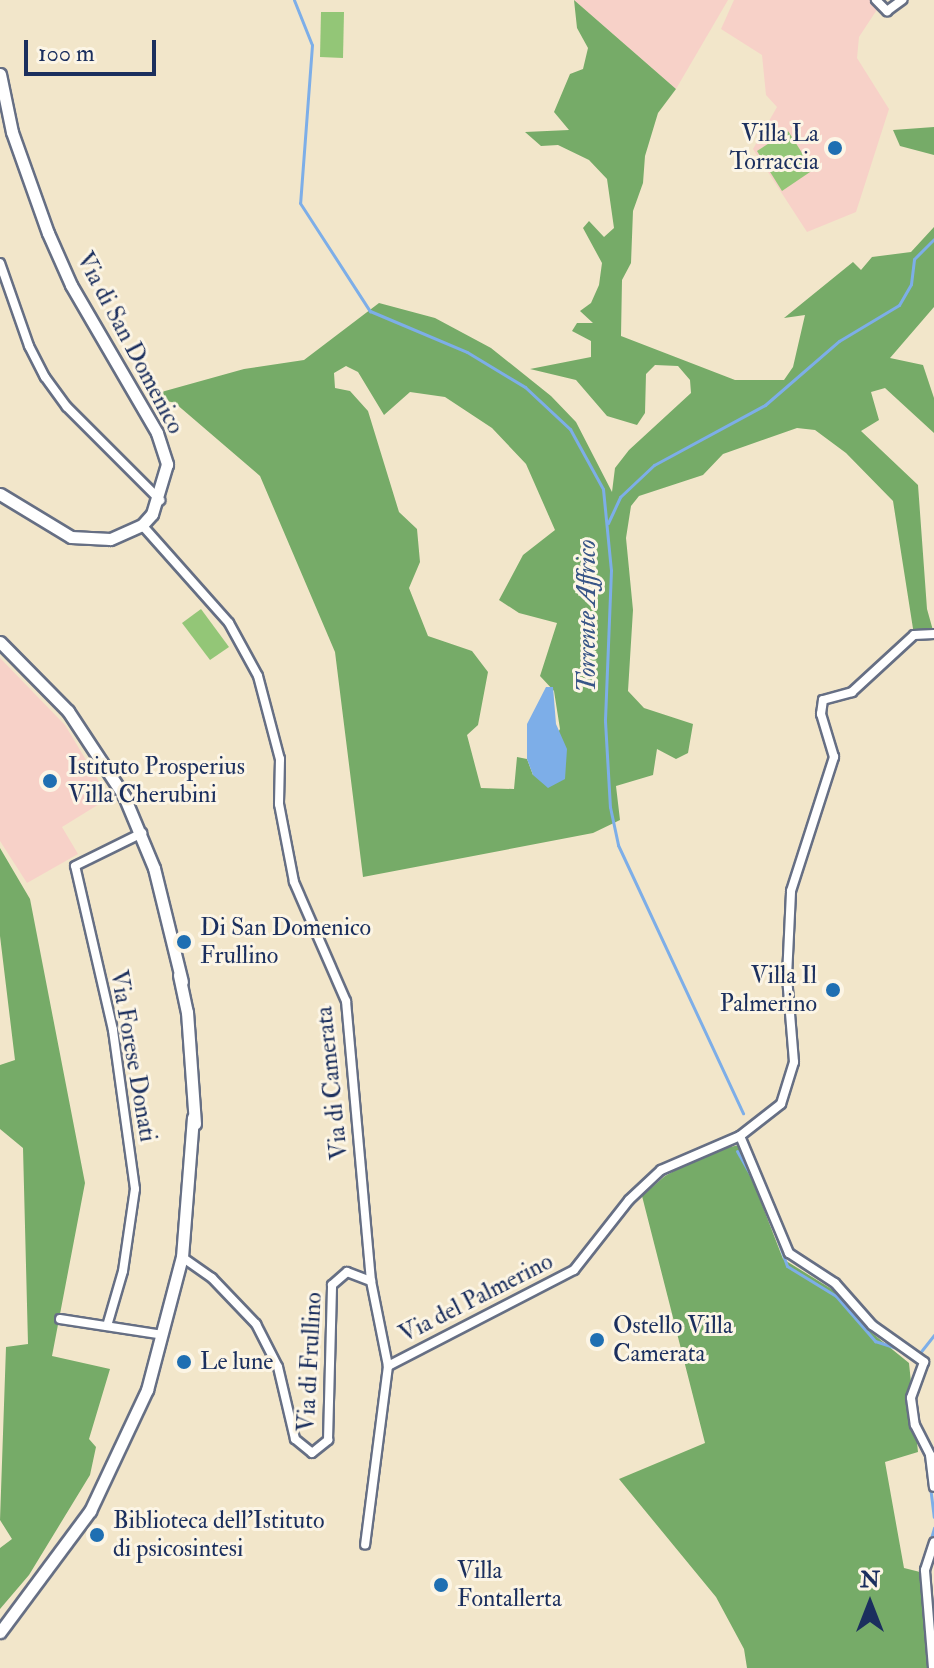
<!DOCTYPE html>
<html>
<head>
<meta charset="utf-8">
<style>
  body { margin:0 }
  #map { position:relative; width:934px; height:1668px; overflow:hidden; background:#f2e6ca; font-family:"IM FELL Double Pica",serif }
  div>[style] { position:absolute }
  .built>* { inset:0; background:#f7d1c8 }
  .green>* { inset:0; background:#93c677 }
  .forest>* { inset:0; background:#76ab68 }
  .water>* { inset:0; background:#7daee8 }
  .stream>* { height:3px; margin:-1.5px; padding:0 1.5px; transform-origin:1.5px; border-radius:1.5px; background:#7daee8 }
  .roads { filter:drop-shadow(2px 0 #666f84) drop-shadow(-2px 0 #666f84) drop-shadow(0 2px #666f84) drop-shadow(0 -2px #666f84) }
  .minor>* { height:8px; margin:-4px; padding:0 4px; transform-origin:4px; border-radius:4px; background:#fff }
  .secondary>* { height:11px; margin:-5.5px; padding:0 5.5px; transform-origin:5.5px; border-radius:5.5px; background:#fff }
  .dots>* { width:22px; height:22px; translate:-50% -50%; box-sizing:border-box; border:4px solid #fcf5e5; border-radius:50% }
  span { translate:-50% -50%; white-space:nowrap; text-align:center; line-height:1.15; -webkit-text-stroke:6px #fcf5e5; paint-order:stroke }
  .poi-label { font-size:24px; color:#1b2f5e }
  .right { translate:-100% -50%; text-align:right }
  .left { translate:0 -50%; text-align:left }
  .street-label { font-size:24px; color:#1b2f5e }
  .water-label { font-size:26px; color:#385587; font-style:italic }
  .north { position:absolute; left:830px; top:1564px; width:80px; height:80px; -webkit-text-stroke:6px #fcf5e5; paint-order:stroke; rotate:0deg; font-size:22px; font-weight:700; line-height:32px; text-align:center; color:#1b2f5e }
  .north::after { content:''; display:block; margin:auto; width:28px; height:36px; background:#1b2f5e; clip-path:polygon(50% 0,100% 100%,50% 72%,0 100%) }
  .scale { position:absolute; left:24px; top:40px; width:132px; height:36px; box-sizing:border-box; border:4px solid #1b2f5e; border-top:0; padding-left:10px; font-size:24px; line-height:28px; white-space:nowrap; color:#1b2f5e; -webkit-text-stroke:6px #fcf5e5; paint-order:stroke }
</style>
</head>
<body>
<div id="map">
  <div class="built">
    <i style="clip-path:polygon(574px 0,728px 0,676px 89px)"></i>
    <i style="clip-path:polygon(734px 0,873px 0,878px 8px,859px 37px,857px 58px,889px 109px,856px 212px,807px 232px,753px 149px,777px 107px,766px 95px,762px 55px,721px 29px)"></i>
    <i style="clip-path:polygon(0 658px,65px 725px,109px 798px,62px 827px,78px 854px,27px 883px,0 841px)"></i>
  </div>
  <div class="green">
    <i style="clip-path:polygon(321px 12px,344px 12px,343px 58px,320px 57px)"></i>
    <i style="clip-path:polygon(788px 131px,813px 170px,782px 191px,757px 151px)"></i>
    <i style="clip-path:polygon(201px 609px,229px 647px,210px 660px,182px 623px)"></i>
  </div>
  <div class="forest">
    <i style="clip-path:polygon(evenodd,574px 0,676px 89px,658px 113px,645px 156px,643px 183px,633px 211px,631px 263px,622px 280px,621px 336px,735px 380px,784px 380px,793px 367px,805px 315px,784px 318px,853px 262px,861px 270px,872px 257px,911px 252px,934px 227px,934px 307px,890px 358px,923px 365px,934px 398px,934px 433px,885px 388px,871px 392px,879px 420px,861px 431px,918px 485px,927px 609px,934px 634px,914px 635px,893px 501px,846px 453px,815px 430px,797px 428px,723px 454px,703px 475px,639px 496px,631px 506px,626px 538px,633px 610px,628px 691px,644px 708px,693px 724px,688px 753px,676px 759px,657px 749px,653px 775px,616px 786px,620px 820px,593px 833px,363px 877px,335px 652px,260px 476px,175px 403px,147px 396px,244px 369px,304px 360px,379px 303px,435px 318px,491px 348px,551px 396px,576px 422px,612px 492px,615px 468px,629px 450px,691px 393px,690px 380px,678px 366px,655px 365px,646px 374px,645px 413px,637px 425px,607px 416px,576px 380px,530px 369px,591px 357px,591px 341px,572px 331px,577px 323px,593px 323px,580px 311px,591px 303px,599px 285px,602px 263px,583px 228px,589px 221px,604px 237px,614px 228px,607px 179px,589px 160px,558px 145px,541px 146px,525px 132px,569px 130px,554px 112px,570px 74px,583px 69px,588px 48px,577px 28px,574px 0,346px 366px,358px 372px,384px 415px,410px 392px,445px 397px,492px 428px,526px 464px,555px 530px,523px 555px,499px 600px,519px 613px,557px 623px,540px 676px,554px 691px,560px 729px,533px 775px,527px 759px,517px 757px,514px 789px,481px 788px,467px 735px,478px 725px,488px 672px,472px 651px,428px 636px,409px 588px,420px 562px,417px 529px,399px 512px,368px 411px,350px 391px,335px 388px,334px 373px,346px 366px)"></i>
    <i style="clip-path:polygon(934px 127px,934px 155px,900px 146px,893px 130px)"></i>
    <i style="clip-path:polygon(0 848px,30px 899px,85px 1183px,52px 1356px,110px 1369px,89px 1439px,96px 1447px,90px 1475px,29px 1575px,0 1609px,0 1548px,12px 1539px,0 1520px,6px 1347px,28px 1344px,23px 1148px,0 1129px,0 1065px,15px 1060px,0 936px)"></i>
    <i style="clip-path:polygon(739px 1145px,783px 1259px,838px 1293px,872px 1333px,909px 1363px,918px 1452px,885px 1462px,904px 1568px,920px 1572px,928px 1668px,747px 1668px,744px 1649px,716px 1597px,619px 1479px,705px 1443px,642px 1196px,665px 1176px,709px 1152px)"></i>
  </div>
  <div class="water">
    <i style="clip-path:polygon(546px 687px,553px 687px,556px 724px,567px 749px,565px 779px,548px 788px,533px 775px,527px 759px,527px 724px)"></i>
  </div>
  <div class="stream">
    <i style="left:294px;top:0;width:48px;rotate:68.2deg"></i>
    <i style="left:312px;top:45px;width:158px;rotate:94.3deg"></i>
    <i style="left:300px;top:203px;width:129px;rotate:57.1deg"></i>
    <i style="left:370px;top:311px;width:105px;rotate:22.9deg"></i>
    <i style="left:467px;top:352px;width:68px;rotate:31.1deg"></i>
    <i style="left:525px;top:387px;width:62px;rotate:43deg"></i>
    <i style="left:570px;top:429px;width:68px;rotate:61.2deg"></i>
    <i style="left:603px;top:489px;width:81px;rotate:84.4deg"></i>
    <i style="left:611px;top:570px;width:151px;rotate:92.3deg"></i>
    <i style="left:605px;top:721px;width:86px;rotate:86.7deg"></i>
    <i style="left:610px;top:807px;width:39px;rotate:78deg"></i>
    <i style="left:618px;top:845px;width:296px;rotate:65deg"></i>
    <i style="left:608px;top:523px;width:29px;rotate:-65deg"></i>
    <i style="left:620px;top:497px;width:47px;rotate:-43.3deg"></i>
    <i style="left:654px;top:465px;width:126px;rotate:-28.4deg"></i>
    <i style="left:765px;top:405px;width:98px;rotate:-40.9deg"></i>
    <i style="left:839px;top:341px;width:70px;rotate:-31deg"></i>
    <i style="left:899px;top:305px;width:24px;rotate:-60deg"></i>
    <i style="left:911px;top:284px;width:25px;rotate:-83deg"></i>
    <i style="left:914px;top:259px;width:28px;rotate:-45deg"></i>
    <i style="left:737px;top:1151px;width:40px;rotate:60.3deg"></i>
    <i style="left:768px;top:1212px;width:57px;rotate:70.6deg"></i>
    <i style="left:787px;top:1266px;width:57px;rotate:31.5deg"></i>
    <i style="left:836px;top:1296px;width:60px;rotate:49.1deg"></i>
    <i style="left:875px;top:1341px;width:26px;rotate:18deg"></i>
    <i style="left:919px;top:1354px;width:24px;rotate:-52deg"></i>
    <i style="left:910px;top:1418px;width:27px;rotate:-94deg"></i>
    <i style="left:908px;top:1391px;width:13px;rotate:-67deg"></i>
    <i style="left:930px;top:1486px;width:31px;rotate:83deg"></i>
    <i style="left:922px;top:1570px;width:44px;rotate:-74.1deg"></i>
  </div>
  <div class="roads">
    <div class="minor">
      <i style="left:876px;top:0;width:16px;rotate:45deg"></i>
      <i style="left:887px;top:11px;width:19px;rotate:-36deg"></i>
      <i style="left:0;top:263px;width:88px;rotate:70.7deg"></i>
      <i style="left:29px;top:346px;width:35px;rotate:63deg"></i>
      <i style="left:45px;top:377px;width:37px;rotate:54deg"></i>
      <i style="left:67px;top:407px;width:132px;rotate:45deg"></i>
      <i style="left:142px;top:525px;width:131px;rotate:48.4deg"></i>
      <i style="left:229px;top:623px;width:60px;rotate:61.3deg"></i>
      <i style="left:258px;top:676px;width:86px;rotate:75.2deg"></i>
      <i style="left:280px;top:759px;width:45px;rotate:91.3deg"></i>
      <i style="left:279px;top:804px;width:79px;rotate:79.1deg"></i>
      <i style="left:294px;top:882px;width:130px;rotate:66.4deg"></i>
      <i style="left:346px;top:1001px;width:281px;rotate:84.9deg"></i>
      <i style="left:371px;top:1281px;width:87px;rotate:78.7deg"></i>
      <i style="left:388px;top:1366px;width:180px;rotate:97.3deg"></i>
      <i style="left:740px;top:1136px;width:127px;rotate:67.3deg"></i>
      <i style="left:789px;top:1253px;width:55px;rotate:33.1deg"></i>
      <i style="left:835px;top:1283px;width:56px;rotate:48.6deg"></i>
      <i style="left:872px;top:1325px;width:64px;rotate:35.4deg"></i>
      <i style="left:924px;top:1362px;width:38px;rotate:110deg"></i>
      <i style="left:911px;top:1398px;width:27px;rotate:82deg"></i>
      <i style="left:915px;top:1425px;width:34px;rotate:63deg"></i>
      <i style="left:930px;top:1455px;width:32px;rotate:83deg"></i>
      <i style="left:182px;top:1257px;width:37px;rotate:35deg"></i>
      <i style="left:212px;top:1278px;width:64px;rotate:46.3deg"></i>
      <i style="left:256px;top:1324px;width:48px;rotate:62.9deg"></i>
      <i style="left:278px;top:1367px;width:74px;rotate:76.7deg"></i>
      <i style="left:295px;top:1439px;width:22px;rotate:39deg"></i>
      <i style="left:312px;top:1453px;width:21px;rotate:-39deg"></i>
      <i style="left:328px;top:1440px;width:155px;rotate:-88.5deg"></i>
      <i style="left:332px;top:1285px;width:20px;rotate:-41deg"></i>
      <i style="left:347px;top:1272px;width:26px;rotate:21deg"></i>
      <i style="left:60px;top:1319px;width:104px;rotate:8.8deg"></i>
      <i style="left:107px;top:1326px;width:57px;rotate:-73.8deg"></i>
      <i style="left:123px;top:1271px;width:83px;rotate:-81.7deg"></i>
      <i style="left:135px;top:1189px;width:161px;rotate:-97.9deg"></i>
      <i style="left:113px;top:1030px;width:168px;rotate:-103deg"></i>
      <i style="left:75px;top:866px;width:75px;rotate:-26.2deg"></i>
      <i style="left:388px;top:1366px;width:209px;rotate:-27.3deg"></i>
      <i style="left:574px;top:1270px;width:89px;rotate:-51.8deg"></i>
      <i style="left:629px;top:1200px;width:44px;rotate:-43.2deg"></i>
      <i style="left:661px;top:1170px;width:86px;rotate:-23.3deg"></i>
      <i style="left:740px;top:1136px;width:52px;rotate:-38deg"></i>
      <i style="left:781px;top:1104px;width:44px;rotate:-72.8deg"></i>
      <i style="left:794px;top:1062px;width:85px;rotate:-94.7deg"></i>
      <i style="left:787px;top:977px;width:86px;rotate:-87.3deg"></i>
      <i style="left:791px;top:891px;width:141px;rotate:-72.2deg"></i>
      <i style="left:834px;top:757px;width:45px;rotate:-106.8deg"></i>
      <i style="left:821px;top:714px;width:14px;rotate:-82deg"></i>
      <i style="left:823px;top:700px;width:30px;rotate:-15deg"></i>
      <i style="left:852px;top:692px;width:84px;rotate:-42.6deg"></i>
      <i style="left:914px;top:635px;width:20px;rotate:-3deg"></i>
      <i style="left:933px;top:1668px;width:98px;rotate:-94.7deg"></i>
      <i style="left:925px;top:1570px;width:29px;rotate:-72deg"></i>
    </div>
    <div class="secondary">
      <i style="left:0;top:74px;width:59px;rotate:78.3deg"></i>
      <i style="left:12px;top:132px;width:107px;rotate:70.4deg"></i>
      <i style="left:48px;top:233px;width:57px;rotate:66.1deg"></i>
      <i style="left:71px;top:285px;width:171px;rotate:59.8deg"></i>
      <i style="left:157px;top:433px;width:33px;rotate:72deg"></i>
      <i style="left:167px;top:464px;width:52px;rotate:106.7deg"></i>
      <i style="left:152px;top:514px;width:15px;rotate:132deg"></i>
      <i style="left:142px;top:525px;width:35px;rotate:156deg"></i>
      <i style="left:110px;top:539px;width:39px;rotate:-177deg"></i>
      <i style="left:71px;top:537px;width:83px;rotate:-148.8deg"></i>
      <i style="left:0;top:642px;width:97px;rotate:45.4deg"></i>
      <i style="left:68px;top:711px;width:102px;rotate:56.6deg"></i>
      <i style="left:124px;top:796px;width:78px;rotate:67.4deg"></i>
      <i style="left:154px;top:868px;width:117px;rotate:76.2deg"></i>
      <i style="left:179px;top:975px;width:38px;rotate:78deg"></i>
      <i style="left:187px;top:1012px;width:112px;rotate:85.9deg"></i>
      <i style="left:0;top:1632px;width:151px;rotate:-53.4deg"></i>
      <i style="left:90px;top:1511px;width:134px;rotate:-64.8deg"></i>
      <i style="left:147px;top:1390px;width:138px;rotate:-75.3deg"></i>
      <i style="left:182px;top:1257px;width:140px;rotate:-85.5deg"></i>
    </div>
  </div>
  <div class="dots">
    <i style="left:835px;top:148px;background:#1f6fb2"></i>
    <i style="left:50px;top:781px;background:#1f6fb2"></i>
    <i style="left:184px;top:942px;background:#1f6fb2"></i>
    <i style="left:833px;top:990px;background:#1f6fb2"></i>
    <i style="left:597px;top:1340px;background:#1f6fb2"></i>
    <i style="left:184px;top:1362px;background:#1f6fb2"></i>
    <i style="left:97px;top:1535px;background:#1f6fb2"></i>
    <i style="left:441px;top:1585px;background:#1f6fb2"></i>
  </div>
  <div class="poi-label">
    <span class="right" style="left:819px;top:148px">Villa La<br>Torraccia</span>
    <span class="left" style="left:68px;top:781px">Istituto Prosperius<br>Villa Cherubini</span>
    <span class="left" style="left:200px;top:942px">Di San Domenico<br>Frullino</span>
    <span class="right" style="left:817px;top:990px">Villa Il<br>Palmerino</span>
    <span class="left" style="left:613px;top:1340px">Ostello Villa<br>Camerata</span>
    <span class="left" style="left:200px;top:1362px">Le lune</span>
    <span class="left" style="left:113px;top:1535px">Biblioteca dell'Istituto<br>di psicosintesi</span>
    <span class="left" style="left:457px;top:1585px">Villa<br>Fontallerta</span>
  </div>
  <div class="street-label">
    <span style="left:130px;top:343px;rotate:62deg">Via di San Domenico</span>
    <span style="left:133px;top:1056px;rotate:80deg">Via Forese Donati</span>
    <span style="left:332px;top:1083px;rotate:-96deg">Via di Camerata</span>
    <span style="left:476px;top:1298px;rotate:-27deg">Via del Palmerino</span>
    <span style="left:310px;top:1362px;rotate:-87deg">Via di Frullino</span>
  </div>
  <div class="water-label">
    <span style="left:588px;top:616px;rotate:-90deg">Torrente Affrico</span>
  </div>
  <div class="north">N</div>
  <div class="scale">100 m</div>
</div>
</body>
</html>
